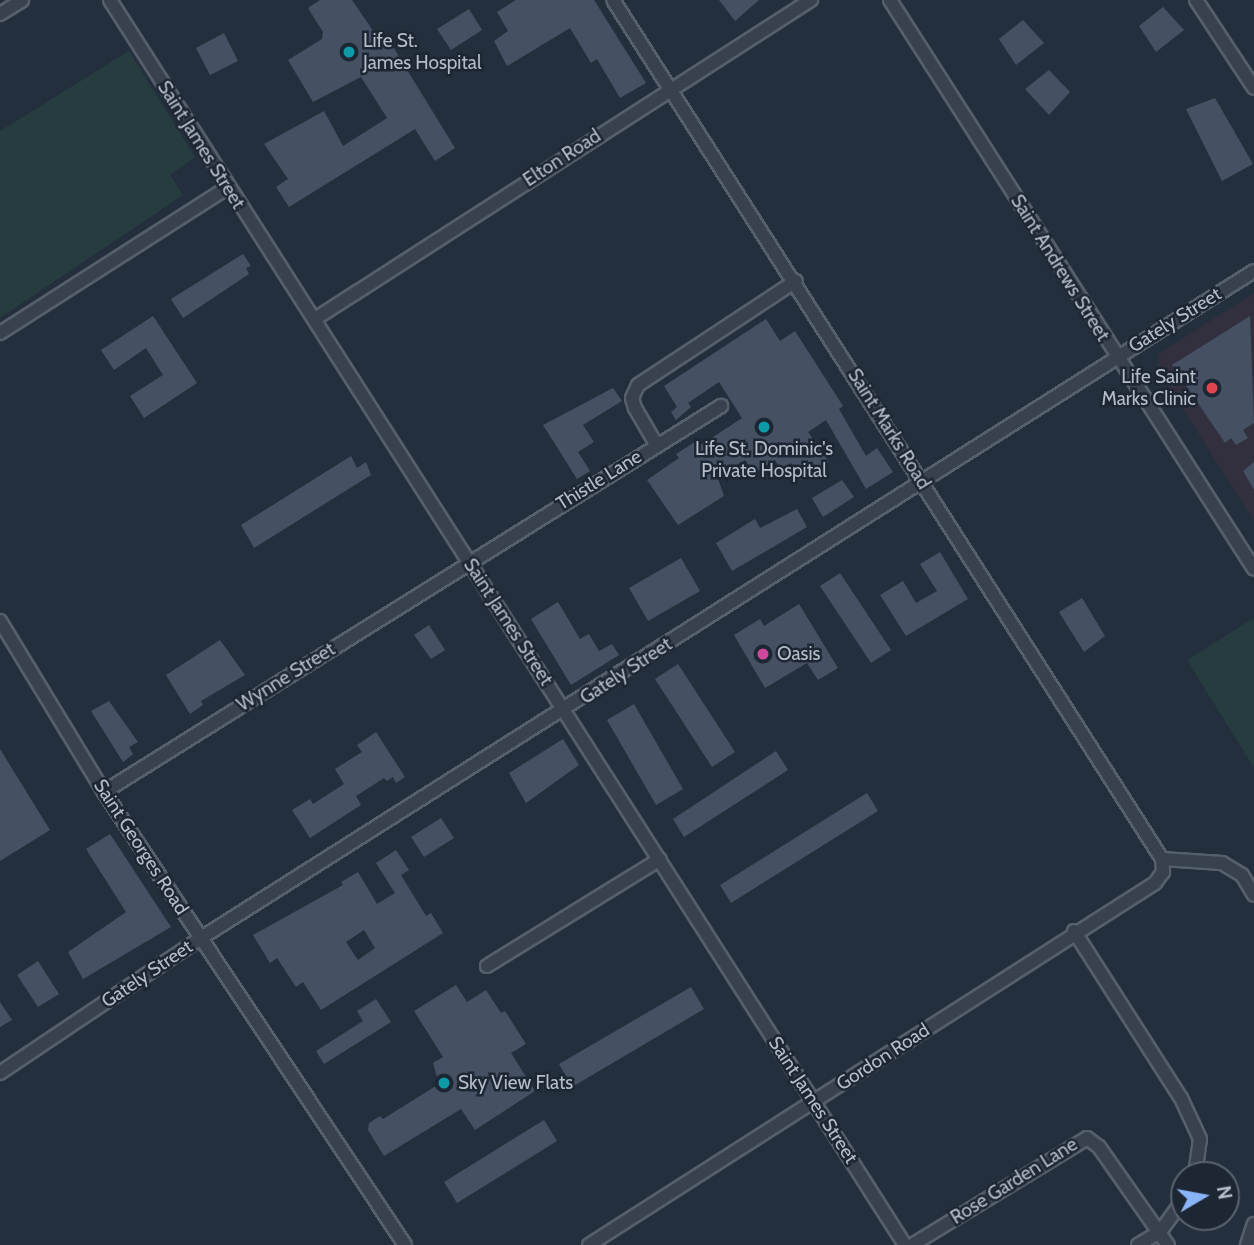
<!DOCTYPE html>
<html>
<head>
<meta charset="utf-8">
<style>
  body { margin:0 }
  #map { position:relative; width:1254px; height:1245px; overflow:hidden; background:#242f3e; font-family:Cabin,sans-serif }
  div>[style] { position:absolute }
  .medical>* { inset:0; background:#32303f }
  .green>* { inset:0; background:#263c3f }
  .building>* { inset:0; background:#455162 }
  .roads { filter:drop-shadow(2px 0 #565f6c) drop-shadow(-2px 0 #565f6c) drop-shadow(0 2px #565f6c) drop-shadow(0 -2px #565f6c) }
  .minor>* { height:12px; margin:-6px; padding:0 6px; transform-origin:6px; border-radius:6px; background:#38414e }
  .dots>* { width:19px; height:19px; translate:-50% -50%; box-sizing:border-box; border:4px solid #1d2633; border-radius:50% }
  span { translate:-50% -50%; white-space:nowrap; text-align:center; line-height:1.15; -webkit-text-stroke:5px #1d2633; paint-order:stroke }
  .poi-label { font-size:19px; color:#b4bcc9 }
  .left { translate:0 -50%; text-align:left }
  .right { translate:-100% -50%; text-align:right }
  .street-label { font-size:19px; color:#b4bcc9 }
  .north { position:absolute; left:1170px; top:1161px; width:70px; height:70px; box-sizing:border-box; background:#1d2633; border:2px solid #59626f; border-radius:50%; rotate:80deg; font-size:19px; font-weight:700; line-height:28px; text-align:center; color:#b4bcc9 }
  .north::after { content:''; display:block; margin:auto; width:24px; height:32px; background:#8ab4f8; clip-path:polygon(50% 0,100% 100%,50% 72%,0 100%) }
</style>
</head>
<body>
<div id="map">
  <div class="medical">
    <i style="clip-path:polygon(1254px 293px,1254px 521px,1157px 368px,1160px 353px)"></i>
  </div>
  <div class="green">
    <i style="clip-path:polygon(129px 51px,195px 157px,170px 175px,183px 195px,0 318px,0 131px)"></i>
    <i style="clip-path:polygon(1254px 618px,1254px 768px,1187px 660px)"></i>
  </div>
  <div class="building">
    <i style="clip-path:polygon(320px 0,352px 0,380px 41px,387px 37px,455px 148px,435px 161px,415px 129px,289px 207px,276px 187px,288px 179px,264px 144px,324px 111px,343px 146px,387px 118px,361px 77px,313px 102px,288px 60px,322px 39px,323px 32px,308px 8px)"></i>
    <i style="clip-path:polygon(516px 0,594px 0,646px 83px,620px 98px,597px 59px,591px 63px,570px 28px,507px 66px,494px 41px,508px 31px,497px 12px)"></i>
    <i style="clip-path:polygon(719px 0,759px 0,735px 21px)"></i>
    <i style="clip-path:polygon(1163px 7px,1184px 30px,1156px 52px,1139px 26px)"></i>
    <i style="clip-path:polygon(469px 9px,482px 30px,451px 50px,437px 29px)"></i>
    <i style="clip-path:polygon(1023px 20px,1044px 43px,1016px 65px,999px 39px)"></i>
    <i style="clip-path:polygon(224px 33px,238px 61px,210px 75px,196px 48px)"></i>
    <i style="clip-path:polygon(1049px 70px,1070px 92px,1049px 115px,1025px 89px)"></i>
    <i style="clip-path:polygon(1215px 98px,1253px 164px,1222px 181px,1186px 109px)"></i>
    <i style="clip-path:polygon(243px 254px,251px 266px,246px 268px,249px 274px,183px 318px,171px 299px)"></i>
    <i style="clip-path:polygon(153px 316px,197px 383px,144px 418px,130px 396px,163px 375px,146px 348px,114px 370px,101px 350px)"></i>
    <i style="clip-path:polygon(1250px 316px,1254px 423px,1243px 430px,1248px 438px,1236px 445px,1231px 438px,1225px 443px,1172px 365px)"></i>
    <i style="clip-path:polygon(766px 319px,780px 341px,795px 331px,843px 406px,839px 409px,866px 456px,877px 448px,893px 472px,866px 489px,826px 420px,808px 432px,829px 462px,801px 480px,791px 463px,780px 469px,775px 460px,754px 473px,745px 460px,717px 476px,724px 496px,678px 525px,647px 480px,679px 458px,676px 454px,698px 440px,701px 445px,742px 418px,719px 382px,688px 403px,691px 407px,676px 420px,671px 412px,677px 407px,664px 386px)"></i>
    <i style="clip-path:polygon(613px 388px,622px 401px,583px 425px,594px 442px,578px 452px,590px 471px,577px 479px,543px 425px)"></i>
    <i style="clip-path:polygon(351px 456px,357px 468px,366px 462px,371px 475px,254px 548px,241px 525px)"></i>
    <i style="clip-path:polygon(1254px 462px,1254px 490px,1243px 471px)"></i>
    <i style="clip-path:polygon(842px 480px,854px 497px,823px 517px,812px 498px)"></i>
    <i style="clip-path:polygon(797px 509px,807px 527px,732px 571px,716px 543px,755px 519px,760px 528px)"></i>
    <i style="clip-path:polygon(940px 552px,968px 599px,906px 636px,880px 595px,903px 581px,916px 603px,937px 591px,920px 564px)"></i>
    <i style="clip-path:polygon(681px 558px,700px 591px,648px 621px,629px 588px)"></i>
    <i style="clip-path:polygon(840px 573px,891px 650px,871px 663px,820px 586px)"></i>
    <i style="clip-path:polygon(1082px 598px,1105px 636px,1084px 652px,1059px 612px)"></i>
    <i style="clip-path:polygon(558px 602px,580px 639px,589px 634px,599px 651px,612px 644px,619px 655px,571px 685px,531px 619px)"></i>
    <i style="clip-path:polygon(799px 604px,838px 668px,818px 680px,807px 663px,765px 688px,734px 635px,760px 619px,764px 626px)"></i>
    <i style="clip-path:polygon(429px 625px,445px 650px,431px 659px,414px 635px)"></i>
    <i style="clip-path:polygon(220px 640px,245px 675px,201px 701px,203px 705px,190px 714px,166px 675px)"></i>
    <i style="clip-path:polygon(678px 664px,735px 752px,712px 767px,655px 679px)"></i>
    <i style="clip-path:polygon(109px 701px,138px 742px,129px 747px,133px 754px,123px 762px,91px 711px)"></i>
    <i style="clip-path:polygon(634px 704px,683px 789px,656px 805px,607px 720px)"></i>
    <i style="clip-path:polygon(376px 732px,405px 777px,396px 783px,393px 777px,387px 781px,384px 778px,356px 796px,361px 805px,310px 838px,292px 810px,310px 799px,313px 804px,344px 784px,335px 769px,362px 752px,357px 745px)"></i>
    <i style="clip-path:polygon(563px 739px,579px 765px,526px 803px,509px 773px)"></i>
    <i style="clip-path:polygon(0 749px,50px 830px,0 861px)"></i>
    <i style="clip-path:polygon(776px 751px,788px 770px,684px 837px,673px 819px)"></i>
    <i style="clip-path:polygon(867px 793px,878px 811px,731px 903px,720px 885px)"></i>
    <i style="clip-path:polygon(441px 818px,454px 838px,424px 857px,411px 837px)"></i>
    <i style="clip-path:polygon(110px 834px,171px 927px,83px 979px,68px 952px,126px 912px,86px 849px)"></i>
    <i style="clip-path:polygon(evenodd,396px 850px,409px 870px,401px 875px,426px 916px,431px 913px,443px 933px,321px 1010px,303px 982px,296px 987px,277px 958px,270px 963px,253px 935px,343px 885px,341px 882px,358px 872px,377px 904px,395px 893px,376px 863px,396px 850px,364px 930px,375px 948px,358px 960px,346px 942px,364px 930px)"></i>
    <i style="clip-path:polygon(38px 961px,59px 994px,38px 1007px,17px 975px)"></i>
    <i style="clip-path:polygon(456px 985px,467px 1002px,486px 990px,501px 1013px,505px 1011px,526px 1044px,511px 1053px,535px 1091px,475px 1130px,461px 1109px,384px 1156px,368px 1130px,369px 1123px,380px 1116px,383px 1119px,439px 1084px,433px 1063px,443px 1057px,414px 1011px)"></i>
    <i style="clip-path:polygon(691px 987px,704px 1009px,572px 1087px,559px 1064px)"></i>
    <i style="clip-path:polygon(376px 999px,391px 1022px,324px 1064px,316px 1051px,363px 1021px,357px 1011px)"></i>
    <i style="clip-path:polygon(0 1002px,12px 1020px,0 1027px)"></i>
    <i style="clip-path:polygon(544px 1120px,557px 1141px,457px 1203px,444px 1182px)"></i>
  </div>
  <div class="roads">
    <div class="minor">
      <i style="left:110px;top:0;width:1477px;rotate:57.44deg"></i>
      <i style="left:890px;top:0;width:675px;rotate:57.39deg"></i>
      <i style="left:1196px;top:0;width:105px;rotate:56.6deg"></i>
      <i style="left:0;top:14px;width:26px;rotate:-32deg"></i>
      <i style="left:315px;top:319px;width:590px;rotate:-32.75deg"></i>
      <i style="left:0;top:333px;width:269px;rotate:-32.6deg"></i>
      <i style="left:656px;top:444px;width:42px;rotate:-120.3deg"></i>
      <i style="left:635px;top:408px;width:10px;rotate:-107deg"></i>
      <i style="left:632px;top:398px;width:14px;rotate:-65deg"></i>
      <i style="left:638px;top:385px;width:189px;rotate:-33.4deg"></i>
      <i style="left:0;top:621px;width:200px;rotate:58.7deg"></i>
      <i style="left:104px;top:792px;width:544px;rotate:56.4deg"></i>
      <i style="left:104px;top:792px;width:728px;rotate:-32.03deg"></i>
      <i style="left:1162px;top:859px;width:60px;rotate:3.8deg"></i>
      <i style="left:1222px;top:863px;width:23px;rotate:31deg"></i>
      <i style="left:1242px;top:875px;width:23px;rotate:59deg"></i>
      <i style="left:1074px;top:931px;width:198px;rotate:57.4deg"></i>
      <i style="left:1181px;top:1098px;width:45px;rotate:65.1deg"></i>
      <i style="left:1200px;top:1139px;width:36px;rotate:98deg"></i>
      <i style="left:487px;top:966px;width:203px;rotate:-31.7deg"></i>
      <i style="left:0;top:1073px;width:242px;rotate:-33.9deg"></i>
      <i style="left:201px;top:938px;width:1246px;rotate:-32.35deg"></i>
      <i style="left:589px;top:1245px;width:672px;rotate:-32.6deg"></i>
      <i style="left:1155px;top:883px;width:14px;rotate:-54deg"></i>
      <i style="left:1163px;top:872px;width:13px;rotate:-94deg"></i>
      <i style="left:1162px;top:859px;width:1019px;rotate:-122.58deg"></i>
      <i style="left:912px;top:1245px;width:205px;rotate:-31.4deg"></i>
      <i style="left:1087px;top:1138px;width:15px;rotate:37deg"></i>
      <i style="left:1099px;top:1147px;width:120px;rotate:54.9deg"></i>
      <i style="left:1138px;top:1245px;width:26px;rotate:-31deg"></i>
      <i style="left:1160px;top:1232px;width:41px;rotate:-54deg"></i>
      <i style="left:1247px;top:1245px;width:22px;rotate:-72deg"></i>
    </div>
  </div>
  <div class="dots">
    <i style="left:349px;top:52px;background:#0f9aa8"></i>
    <i style="left:1212px;top:388px;background:#e0444e"></i>
    <i style="left:764px;top:427px;background:#0f9aa8"></i>
    <i style="left:763px;top:654px;background:#d1479c"></i>
    <i style="left:444px;top:1083px;background:#0f9aa8"></i>
  </div>
  <div class="poi-label">
    <span class="left" style="left:363px;top:52px">Life St.<br>James Hospital</span>
    <span class="right" style="left:1196px;top:388px">Life Saint<br>Marks Clinic</span>
    <span style="left:764px;top:460px">Life St. Dominic's<br>Private Hospital</span>
    <span class="left" style="left:777px;top:654px">Oasis</span>
    <span class="left" style="left:458px;top:1083px">Sky View Flats</span>
  </div>
  <div class="street-label">
    <span style="left:201px;top:145px;rotate:58deg">Saint James Street</span>
    <span style="left:562px;top:158px;rotate:-33deg">Elton Road</span>
    <span style="left:1060px;top:268px;rotate:58deg">Saint Andrews Street</span>
    <span style="left:1175px;top:320px;rotate:-32deg">Gately Street</span>
    <span style="left:889px;top:429px;rotate:58deg">Saint Marks Road</span>
    <span style="left:599px;top:480px;rotate:-32deg">Thistle Lane</span>
    <span style="left:508px;top:622px;rotate:57deg">Saint James Street</span>
    <span style="left:626px;top:671px;rotate:-33deg">Gately Street</span>
    <span style="left:286px;top:677px;rotate:-32deg">Wynne Street</span>
    <span style="left:141px;top:847px;rotate:57deg">Saint Georges Road</span>
    <span style="left:147px;top:974px;rotate:-34deg">Gately Street</span>
    <span style="left:883px;top:1057px;rotate:-33deg">Gordon Road</span>
    <span style="left:813px;top:1100px;rotate:57deg">Saint James Street</span>
    <span style="left:1014px;top:1181px;rotate:-32deg">Rose Garden Lane</span>
  </div>
  <div class="north">N</div>
</div>
</body>
</html>
